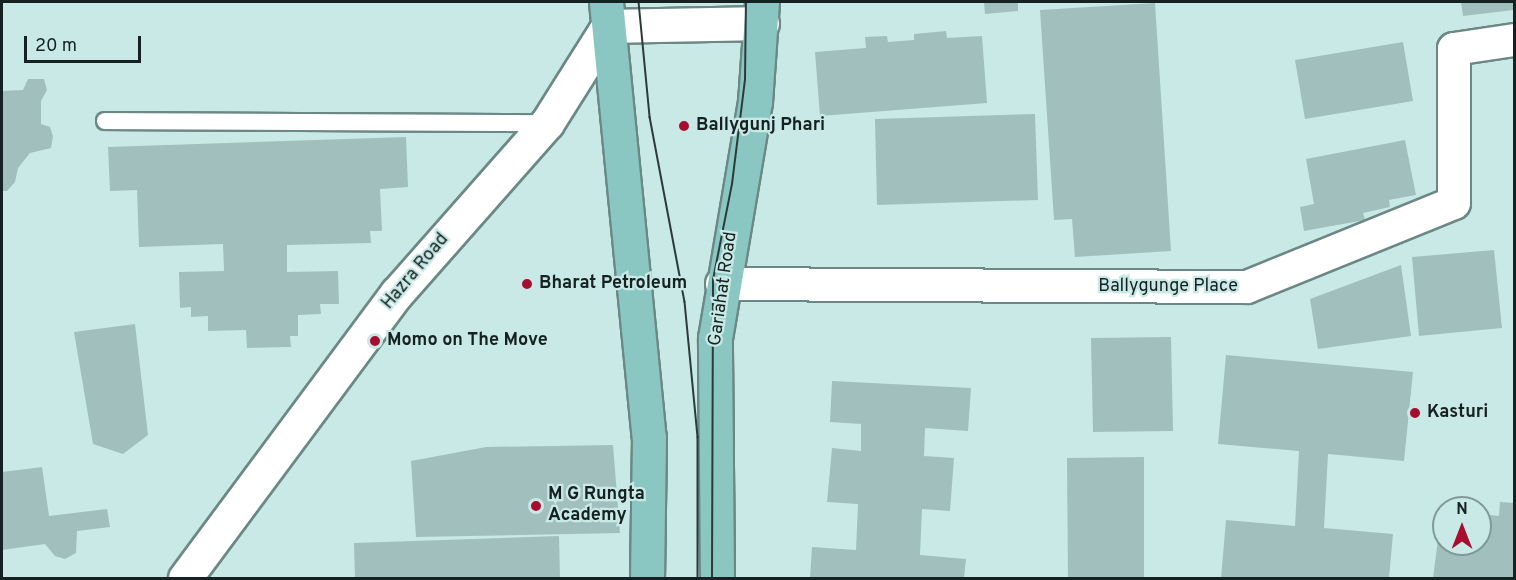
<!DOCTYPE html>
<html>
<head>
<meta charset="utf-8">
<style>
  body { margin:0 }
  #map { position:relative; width:1516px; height:580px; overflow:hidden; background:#c9e9e6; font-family:Overpass,sans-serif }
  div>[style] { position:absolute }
  .building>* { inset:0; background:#a1c0bd }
  .roads { filter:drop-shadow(2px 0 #6b8885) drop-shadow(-2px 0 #6b8885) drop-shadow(0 2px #6b8885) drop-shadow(0 -2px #6b8885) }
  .lane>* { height:16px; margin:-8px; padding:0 8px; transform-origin:8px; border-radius:8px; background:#fff }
  .street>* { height:32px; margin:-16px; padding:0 16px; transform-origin:16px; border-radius:16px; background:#fff }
  .secondary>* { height:33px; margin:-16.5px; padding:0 16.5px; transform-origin:16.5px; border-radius:16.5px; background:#fff }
  .primary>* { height:33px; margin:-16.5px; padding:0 16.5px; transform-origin:16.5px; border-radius:16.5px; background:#8ac7c3 }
  .tram>* { height:1.5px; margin:-0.75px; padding:0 0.75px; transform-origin:0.75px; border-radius:0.75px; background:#2c3a39 }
  .dots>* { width:16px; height:16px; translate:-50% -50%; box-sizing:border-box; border:3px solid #c9e9e6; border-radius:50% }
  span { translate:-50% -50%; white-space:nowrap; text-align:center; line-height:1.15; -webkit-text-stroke:4.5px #c9e9e6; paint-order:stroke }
  .poi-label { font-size:18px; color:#162221; font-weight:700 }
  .left { translate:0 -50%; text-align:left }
  .street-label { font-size:18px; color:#162221 }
  .frame { position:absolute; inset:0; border:3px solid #162221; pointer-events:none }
  .north { position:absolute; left:1432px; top:496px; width:60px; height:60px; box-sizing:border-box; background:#c9e9e6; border:2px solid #819997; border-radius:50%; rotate:0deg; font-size:16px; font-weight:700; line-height:24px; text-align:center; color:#162221 }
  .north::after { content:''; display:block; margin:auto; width:21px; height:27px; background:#a60d2f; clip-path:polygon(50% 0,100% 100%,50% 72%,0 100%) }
  .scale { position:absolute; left:24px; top:36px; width:117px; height:27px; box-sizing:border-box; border:3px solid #162221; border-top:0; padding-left:8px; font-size:18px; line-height:21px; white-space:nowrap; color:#162221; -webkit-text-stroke:4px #c9e9e6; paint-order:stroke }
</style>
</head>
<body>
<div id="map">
  <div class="building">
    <i style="clip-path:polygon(984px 2px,1018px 2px,1018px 11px,985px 14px)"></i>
    <i style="clip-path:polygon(1461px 2px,1514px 2px,1514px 10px,1463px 16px)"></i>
    <i style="clip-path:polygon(1155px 3px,1171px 251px,1075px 257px,1072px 219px,1054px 220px,1040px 10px)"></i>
    <i style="clip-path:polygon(946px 31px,947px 38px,982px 36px,987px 103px,820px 116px,815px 52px,866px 48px,865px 37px,887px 36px,888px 42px,914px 40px,914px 34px)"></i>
    <i style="clip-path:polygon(1403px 42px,1413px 101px,1305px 119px,1295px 60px)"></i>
    <i style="clip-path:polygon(28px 79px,44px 79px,47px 90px,41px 101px,41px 124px,50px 127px,53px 136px,51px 148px,30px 153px,18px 168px,15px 182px,7px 191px,2px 191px,2px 91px,23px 90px)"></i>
    <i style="clip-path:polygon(1035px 114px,1038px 200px,877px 205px,875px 119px)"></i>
    <i style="clip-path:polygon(406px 137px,408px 187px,380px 189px,382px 231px,370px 231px,371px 243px,287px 245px,287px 272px,338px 271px,339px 304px,320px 304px,321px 314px,298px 315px,298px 336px,290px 336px,291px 347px,247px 348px,246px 330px,208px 331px,208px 316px,191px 317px,191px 307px,180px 308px,179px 272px,224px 271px,223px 244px,139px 247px,137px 190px,110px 191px,108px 147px)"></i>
    <i style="clip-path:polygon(1405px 140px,1416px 195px,1389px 200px,1390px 207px,1363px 213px,1365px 220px,1304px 231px,1300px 207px,1314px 204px,1306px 159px)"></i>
    <i style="clip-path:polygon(1494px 250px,1502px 328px,1419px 336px,1412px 257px)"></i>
    <i style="clip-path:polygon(1401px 265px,1411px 336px,1318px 349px,1310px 299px)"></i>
    <i style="clip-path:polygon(135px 324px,148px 435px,123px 454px,93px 444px,74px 332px)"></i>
    <i style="clip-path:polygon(1171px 337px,1173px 431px,1093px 432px,1091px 338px)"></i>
    <i style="clip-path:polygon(1226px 355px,1413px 372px,1404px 461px,1328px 454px,1324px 528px,1393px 534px,1389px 578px,1221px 578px,1226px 520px,1295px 526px,1299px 451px,1218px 444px)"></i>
    <i style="clip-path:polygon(832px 381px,971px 388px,968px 431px,925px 428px,924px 456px,954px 458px,950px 511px,922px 509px,920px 555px,966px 559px,964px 578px,810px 578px,812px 547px,856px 550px,858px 504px,827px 502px,832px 448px,861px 451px,861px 424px,830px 422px)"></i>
    <i style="clip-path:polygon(613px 445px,620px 533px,416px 537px,411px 461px,486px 447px)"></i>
    <i style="clip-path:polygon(1144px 457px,1144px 578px,1068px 578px,1067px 458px)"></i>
    <i style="clip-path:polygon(42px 467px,49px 516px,107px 509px,110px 527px,77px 531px,76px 553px,65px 559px,55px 556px,45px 544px,2px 550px,2px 472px)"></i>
    <i style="clip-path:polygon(1500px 502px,1514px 503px,1514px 578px,1433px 578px,1442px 509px,1444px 544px,1480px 544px,1480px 514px,1499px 516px)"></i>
    <i style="clip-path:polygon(559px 536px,560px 578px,355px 578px,354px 543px)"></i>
  </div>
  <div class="roads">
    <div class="lane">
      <i style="left:105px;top:121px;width:441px;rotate:0.3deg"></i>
    </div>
    <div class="street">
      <i style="left:722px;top:284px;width:525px;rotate:0.33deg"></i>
      <i style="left:1247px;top:287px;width:223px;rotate:-22.1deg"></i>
      <i style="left:1454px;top:203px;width:154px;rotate:-90deg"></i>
      <i style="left:1454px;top:49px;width:61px;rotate:-8.5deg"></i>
    </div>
    <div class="secondary">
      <i style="left:185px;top:578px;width:355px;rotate:-53.4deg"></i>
      <i style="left:397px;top:293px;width:227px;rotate:-48.6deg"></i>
      <i style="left:547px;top:123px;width:115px;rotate:-57.8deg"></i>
      <i style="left:608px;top:26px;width:154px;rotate:-1.1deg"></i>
    </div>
    <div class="primary">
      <i style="left:606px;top:2px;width:437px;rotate:84.4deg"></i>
      <i style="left:649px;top:437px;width:141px;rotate:90.8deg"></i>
      <i style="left:717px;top:578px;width:240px;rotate:-90.5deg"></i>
      <i style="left:715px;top:338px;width:239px;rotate:-80.4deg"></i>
      <i style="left:755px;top:102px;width:100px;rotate:-86deg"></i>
    </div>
  </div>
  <div class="tram">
    <i style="left:639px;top:2px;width:116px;rotate:84.5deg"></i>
    <i style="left:650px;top:117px;width:188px;rotate:79.3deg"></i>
    <i style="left:685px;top:302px;width:136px;rotate:84.5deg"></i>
    <i style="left:698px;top:437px;width:141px;rotate:90deg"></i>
    <i style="left:712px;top:578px;width:298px;rotate:-89.8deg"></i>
    <i style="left:713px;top:280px;width:98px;rotate:-78.8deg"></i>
    <i style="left:732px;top:184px;width:105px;rotate:-82.9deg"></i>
    <i style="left:745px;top:80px;width:78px;rotate:-89.3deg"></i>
  </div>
  <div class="dots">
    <i style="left:684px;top:126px;background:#a60d2f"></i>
    <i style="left:527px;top:284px;background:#a60d2f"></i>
    <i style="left:375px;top:341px;background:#a60d2f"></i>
    <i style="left:1415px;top:413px;background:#a60d2f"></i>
    <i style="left:536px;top:506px;background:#a60d2f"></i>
  </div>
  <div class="poi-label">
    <span class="left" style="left:696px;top:126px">Ballygunj Phari</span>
    <span class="left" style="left:539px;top:284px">Bharat Petroleum</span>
    <span class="left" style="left:387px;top:341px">Momo on The Move</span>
    <span class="left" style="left:1427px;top:413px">Kasturi</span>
    <span class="left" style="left:548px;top:506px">M G Rungta<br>Academy</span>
  </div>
  <div class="street-label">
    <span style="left:416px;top:272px;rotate:-50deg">Hazra Road</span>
    <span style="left:1168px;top:287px">Ballygunge Place</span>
    <span style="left:724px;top:289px;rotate:-82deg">Gariahat Road</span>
  </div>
  <div class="frame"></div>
  <div class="north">N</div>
  <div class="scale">20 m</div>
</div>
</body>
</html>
